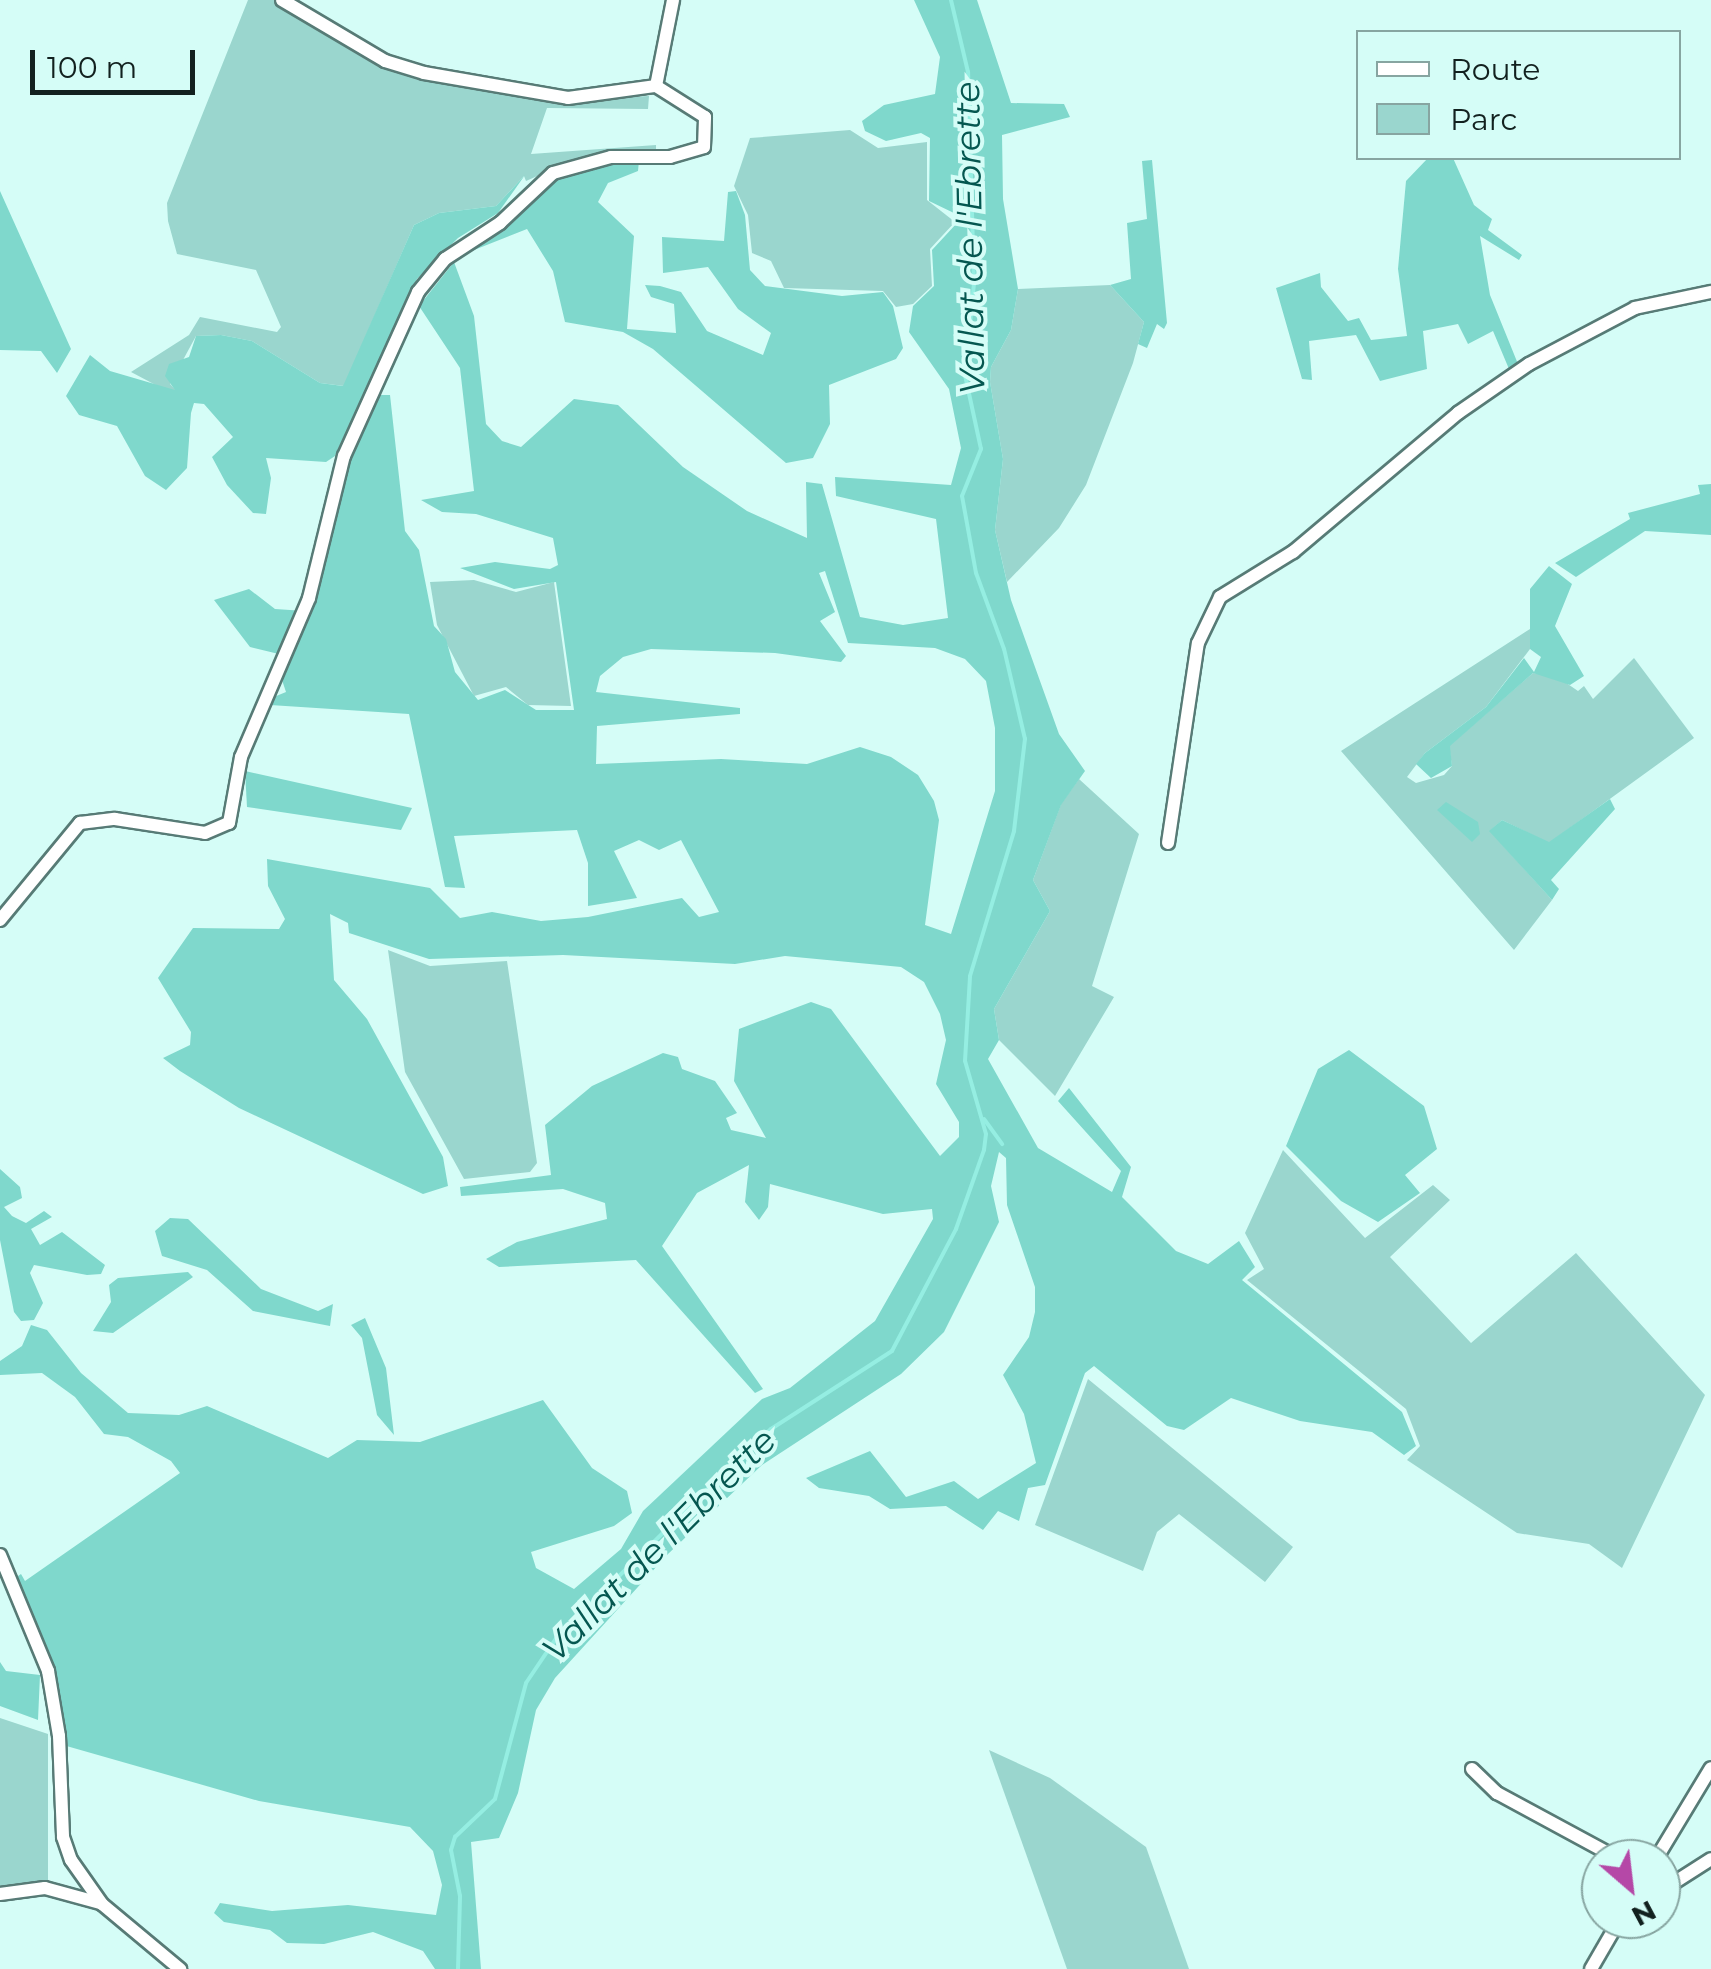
<!DOCTYPE html>
<html>
<head>
<meta charset="utf-8">
<style>
  body { margin:0 }
  #map { position:relative; width:1711px; height:1969px; overflow:hidden; background:#d5fdf7; font-family:Montserrat,sans-serif }
  div>[style] { position:absolute }
  .green>* { inset:0; background:#9ad6ce }
  .forest>* { inset:0; background:#7fd8cc }
  .stream>* { height:4px; margin:-2px; padding:0 2px; transform-origin:2px; border-radius:2px; background:#95eee2 }
  .roads { filter:drop-shadow(2px 0 #577b76) drop-shadow(-2px 0 #577b76) drop-shadow(0 2px #577b76) drop-shadow(0 -2px #577b76) }
  .minor>* { height:12px; margin:-6px; padding:0 6px; transform-origin:6px; border-radius:6px; background:#fff }
  span { translate:-50% -50%; white-space:nowrap; text-align:center; line-height:1.15; -webkit-text-stroke:8px #d5fdf7; paint-order:stroke }
  .water-label { font-size:35px; color:#055750; font-style:italic }
  .legend { position:absolute; left:1356px; top:30px; width:325px; height:130px; box-sizing:border-box; background:#d5fdf7; border:2px solid #87a5a1; margin:0; padding:12px 18px; list-style:none; font-size:30px; color:#12211f }
  .legend li { display:flex; align-items:center; gap:20px; height:50px }
  .legend b { width:50px; border:2px solid #87a5a1 }
  .north { position:absolute; left:1581px; top:1839px; width:100px; height:100px; box-sizing:border-box; background:#d5fdf7; border:2px solid #87a5a1; border-radius:50%; rotate:152deg; font-size:28px; font-weight:700; line-height:40px; text-align:center; color:#12211f }
  .north::after { content:''; display:block; margin:auto; width:35px; height:45px; background:#b548a7; clip-path:polygon(50% 0,100% 100%,50% 72%,0 100%) }
  .scale { position:absolute; left:30px; top:50px; width:165px; height:45px; box-sizing:border-box; border:5px solid #12211f; border-top:0; padding-left:12px; font-size:30px; line-height:35px; white-space:nowrap; color:#12211f; -webkit-text-stroke:8px #d5fdf7; paint-order:stroke }
</style>
</head>
<body>
<div id="map">
  <div class="green">
    <i style="clip-path:polygon(248px 0,276px 0,361px 52px,566px 100px,649px 96px,648px 109px,547px 108px,531px 154px,656px 145px,656px 153px,562px 165px,526px 181px,524px 176px,496px 206px,439px 213px,414px 225px,344px 386px,320px 383px,252px 341px,221px 335px,196px 336px,170px 384px,176px 390px,167px 391px,131px 372px,189px 335px,200px 317px,277px 332px,281px 327px,256px 270px,177px 254px,168px 221px,167px 203px)"></i>
    <i style="clip-path:polygon(850px 130px,878px 148px,927px 142px,927px 200px,955px 222px,930px 249px,932px 286px,913px 304px,896px 307px,883px 291px,784px 288px,771px 261px,752px 253px,748px 215px,734px 186px,750px 138px)"></i>
    <i style="clip-path:polygon(1110px 285px,1144px 322px,1133px 363px,1086px 485px,1059px 528px,1007px 582px,995px 530px,1003px 459px,990px 382px,991px 367px,1011px 330px,1018px 289px)"></i>
    <i style="clip-path:polygon(474px 580px,516px 592px,554px 582px,571px 706px,528px 705px,506px 687px,474px 696px,437px 625px,430px 582px)"></i>
    <i style="clip-path:polygon(1530px 629px,1530px 649px,1486px 707px,1425px 753px,1407px 777px,1416px 783px,1444px 775px,1452px 766px,1449px 746px,1533px 673px,1556px 676px,1578px 691px,1584px 686px,1593px 699px,1634px 658px,1694px 738px,1549px 843px,1502px 820px,1490px 831px,1552px 900px,1514px 950px,1341px 751px)"></i>
    <i style="clip-path:polygon(1079px 779px,1139px 834px,1092px 986px,1114px 997px,1055px 1096px,999px 1040px,994px 1009px,1050px 911px,1033px 880px,1061px 804px)"></i>
    <i style="clip-path:polygon(388px 950px,430px 966px,507px 961px,537px 1163px,530px 1172px,464px 1179px,405px 1072px)"></i>
    <i style="clip-path:polygon(1283px 1150px,1365px 1238px,1433px 1185px,1450px 1200px,1390px 1257px,1471px 1343px,1576px 1253px,1705px 1395px,1622px 1568px,1589px 1544px,1517px 1533px,1407px 1460px,1420px 1446px,1406px 1409px,1247px 1280px,1264px 1269px,1245px 1233px)"></i>
    <i style="clip-path:polygon(1088px 1379px,1293px 1547px,1265px 1582px,1179px 1514px,1157px 1532px,1143px 1571px,1035px 1525px)"></i>
    <i style="clip-path:polygon(0 1718px,48px 1734px,48px 1884px,0 1889px)"></i>
    <i style="clip-path:polygon(989px 1750px,1050px 1778px,1146px 1847px,1189px 1969px,1067px 1969px)"></i>
  </div>
  <div class="forest">
    <i style="clip-path:polygon(evenodd,914px 0,977px 0,1011px 103px,1064px 104px,1070px 117px,1002px 135px,1003px 199px,1018px 289px,1011px 330px,991px 367px,990px 382px,1003px 459px,995px 530px,1011px 600px,1059px 734px,1085px 771px,1061px 805px,1033px 880px,1050px 911px,994px 1009px,999px 1040px,988px 1059px,1038px 1148px,1112px 1192px,1121px 1171px,1058px 1101px,1069px 1088px,1131px 1167px,1122px 1197px,1176px 1251px,1208px 1264px,1239px 1241px,1255px 1267px,1242px 1280px,1402px 1412px,1416px 1446px,1404px 1455px,1372px 1432px,1300px 1421px,1231px 1398px,1184px 1430px,1167px 1426px,1094px 1366px,1085px 1373px,1045px 1485px,1028px 1488px,1019px 1521px,998px 1511px,983px 1530px,946px 1506px,890px 1509px,869px 1496px,819px 1488px,806px 1478px,870px 1451px,906px 1497px,954px 1481px,978px 1499px,1036px 1463px,1024px 1414px,1003px 1375px,1029px 1337px,1035px 1312px,1035px 1287px,1007px 1205px,1006px 1158px,999px 1152px,991px 1186px,999px 1222px,944px 1332px,901px 1374px,762px 1465px,668px 1554px,555px 1678px,536px 1710px,518px 1793px,499px 1838px,471px 1842px,481px 1969px,435px 1969px,423px 1951px,373px 1932px,324px 1944px,287px 1943px,270px 1930px,224px 1922px,214px 1913px,220px 1903px,272px 1911px,348px 1905px,436px 1915px,442px 1885px,433px 1851px,410px 1827px,259px 1801px,63px 1745px,62px 1715px,12px 1580px,21px 1574px,25px 1581px,180px 1473px,171px 1461px,128px 1437px,104px 1434px,75px 1397px,42px 1373px,0 1375px,0 1361px,22px 1346px,31px 1325px,47px 1330px,81px 1373px,128px 1413px,179px 1415px,207px 1406px,328px 1458px,357px 1440px,420px 1442px,543px 1400px,592px 1468px,627px 1491px,632px 1513px,614px 1526px,531px 1552px,536px 1568px,574px 1589px,621px 1549px,643px 1511px,762px 1399px,790px 1388px,875px 1321px,933px 1219px,932px 1209px,883px 1214px,770px 1184px,768px 1207px,759px 1220px,745px 1202px,749px 1165px,697px 1193px,662px 1246px,763px 1389px,755px 1393px,636px 1260px,499px 1267px,486px 1259px,517px 1242px,607px 1219px,605px 1203px,563px 1189px,461px 1196px,460px 1187px,551px 1175px,545px 1125px,592px 1086px,663px 1053px,678px 1057px,682px 1069px,715px 1081px,737px 1113px,726px 1118px,731px 1130px,766px 1138px,734px 1081px,739px 1029px,811px 1002px,831px 1009px,940px 1156px,959px 1137px,959px 1122px,936px 1084px,946px 1040px,940px 1014px,924px 982px,901px 967px,785px 956px,735px 964px,563px 955px,429px 959px,349px 933px,348px 923px,330px 914px,334px 980px,367px 1019px,443px 1157px,448px 1186px,423px 1194px,239px 1108px,180px 1071px,163px 1058px,190px 1045px,191px 1032px,158px 978px,193px 928px,279px 929px,285px 919px,268px 886px,267px 859px,430px 888px,460px 918px,492px 912px,541px 921px,588px 917px,682px 898px,699px 917px,719px 912px,681px 840px,659px 850px,639px 840px,614px 851px,637px 898px,588px 906px,588px 863px,577px 830px,454px 836px,465px 888px,445px 887px,409px 714px,270px 705px,269px 699px,286px 692px,281px 677px,287px 656px,250px 647px,214px 600px,249px 589px,275px 609px,305px 611px,327px 555px,351px 452px,377px 395px,390px 395px,405px 531px,419px 550px,434px 626px,446px 639px,455px 672px,478px 700px,505px 690px,536px 710px,574px 710px,556px 582px,514px 589px,460px 568px,495px 562px,550px 569px,558px 565px,553px 538px,476px 514px,442px 512px,421px 500px,474px 491px,460px 368px,419px 306px,454px 262px,474px 316px,486px 424px,502px 441px,521px 447px,574px 399px,618px 405px,683px 467px,747px 511px,807px 538px,806px 482px,822px 484px,860px 617px,903px 625px,948px 618px,936px 519px,836px 496px,835px 477px,951px 485px,961px 448px,949px 389px,909px 332px,913px 306px,934px 286px,932px 250px,957px 223px,956px 214px,929px 201px,930px 138px,921px 133px,886px 141px,865px 131px,862px 121px,884px 105px,935px 94px,940px 57px,914px 0,825px 571px,848px 643px,935px 648px,965px 659px,986px 681px,995px 728px,995px 791px,951px 934px,925px 925px,939px 820px,934px 801px,918px 775px,891px 757px,860px 747px,807px 764px,721px 759px,596px 764px,597px 726px,740px 714px,740px 708px,596px 692px,600px 676px,623px 657px,651px 649px,775px 653px,841px 662px,846px 656px,820px 621px,835px 612px,819px 573px,825px 571px)"></i>
    <i style="clip-path:polygon(1428px 158px,1453px 158px,1474px 205px,1492px 219px,1488px 230px,1522px 255px,1519px 260px,1480px 236px,1490px 295px,1518px 364px,1509px 369px,1493px 331px,1468px 344px,1458px 324px,1423px 331px,1427px 369px,1380px 381px,1356px 335px,1309px 341px,1312px 380px,1302px 379px,1276px 288px,1320px 273px,1321px 287px,1348px 321px,1359px 318px,1371px 340px,1407px 336px,1398px 269px,1406px 181px)"></i>
    <i style="clip-path:polygon(1152px 160px,1167px 323px,1164px 329px,1157px 324px,1147px 348px,1138px 344px,1144px 322px,1110px 285px,1131px 279px,1127px 223px,1147px 219px,1142px 161px)"></i>
    <i style="clip-path:polygon(639px 161px,638px 171px,608px 183px,598px 202px,634px 236px,627px 329px,676px 333px,674px 304px,651px 297px,645px 285px,660px 286px,681px 292px,707px 331px,763px 355px,771px 333px,738px 309px,708px 267px,663px 273px,662px 237px,724px 241px,728px 192px,736px 191px,745px 215px,750px 270px,765px 286px,842px 296px,883px 292px,893px 306px,903px 348px,896px 359px,829px 385px,830px 424px,813px 458px,786px 463px,653px 349px,623px 332px,565px 322px,553px 271px,527px 229px,469px 252px,541px 181px,587px 163px)"></i>
    <i style="clip-path:polygon(525px 175px,498px 213px,458px 238px,417px 279px,335px 456px,326px 462px,266px 458px,271px 478px,266px 514px,253px 513px,227px 485px,212px 457px,233px 437px,204px 404px,194px 403px,191px 413px,187px 468px,166px 490px,145px 476px,117px 426px,79px 415px,66px 396px,90px 355px,110px 371px,175px 390px,165px 376px,169px 364px,189px 357px,196px 336px,221px 335px,252px 341px,320px 383px,343px 386px,414px 225px,439px 213px,496px 206px)"></i>
    <i style="clip-path:polygon(0 191px,71px 349px,57px 373px,41px 351px,0 350px)"></i>
    <i style="clip-path:polygon(1711px 484px,1711px 535px,1645px 531px,1576px 577px,1555px 563px,1630px 519px,1628px 513px,1700px 494px,1698px 485px)"></i>
    <i style="clip-path:polygon(1549px 566px,1572px 584px,1555px 626px,1584px 676px,1570px 685px,1533px 673px,1450px 746px,1452px 766px,1431px 778px,1416px 764px,1425px 753px,1486px 707px,1524px 658px,1534px 672px,1541px 657px,1530px 649px,1530px 589px)"></i>
    <i style="clip-path:polygon(245px 771px,412px 808px,401px 830px,247px 807px)"></i>
    <i style="clip-path:polygon(1610px 799px,1615px 809px,1551px 880px,1559px 889px,1552px 900px,1489px 831px,1502px 820px,1549px 842px)"></i>
    <i style="clip-path:polygon(1446px 802px,1478px 822px,1480px 834px,1472px 842px,1437px 810px)"></i>
    <i style="clip-path:polygon(1349px 1050px,1424px 1106px,1437px 1149px,1405px 1175px,1420px 1193px,1378px 1222px,1341px 1201px,1286px 1146px,1318px 1069px)"></i>
    <i style="clip-path:polygon(0 1169px,20px 1187px,22px 1198px,4px 1207px,12px 1216px,26px 1223px,44px 1211px,52px 1217px,31px 1229px,40px 1245px,62px 1232px,105px 1265px,101px 1274px,87px 1275px,34px 1265px,30px 1273px,43px 1303px,34px 1320px,21px 1321px,14px 1312px,0 1240px)"></i>
    <i style="clip-path:polygon(170px 1218px,188px 1219px,261px 1289px,318px 1311px,333px 1304px,330px 1326px,253px 1311px,207px 1270px,162px 1256px,155px 1231px)"></i>
    <i style="clip-path:polygon(188px 1272px,193px 1277px,113px 1333px,93px 1331px,111px 1302px,109px 1285px,118px 1278px)"></i>
    <i style="clip-path:polygon(365px 1318px,386px 1368px,394px 1435px,377px 1415px,362px 1338px,351px 1325px)"></i>
    <i style="clip-path:polygon(0 1662px,6px 1671px,40px 1675px,38px 1720px,0 1706px)"></i>
  </div>
  <div class="stream">
    <i style="left:984px;top:1119px;width:31px;rotate:54deg"></i>
    <i style="left:458px;top:1969px;width:73px;rotate:-88.4deg"></i>
    <i style="left:460px;top:1896px;width:47px;rotate:-101.1deg"></i>
    <i style="left:451px;top:1850px;width:14px;rotate:-73deg"></i>
    <i style="left:455px;top:1837px;width:55px;rotate:-43.5deg"></i>
    <i style="left:495px;top:1799px;width:120px;rotate:-75deg"></i>
    <i style="left:526px;top:1683px;width:55px;rotate:-56deg"></i>
    <i style="left:557px;top:1637px;width:257px;rotate:-44.5deg"></i>
    <i style="left:740px;top:1457px;width:42px;rotate:-42.1deg"></i>
    <i style="left:771px;top:1429px;width:144px;rotate:-32.8deg"></i>
    <i style="left:892px;top:1351px;width:138px;rotate:-62.3deg"></i>
    <i style="left:956px;top:1229px;width:84px;rotate:-70.5deg"></i>
    <i style="left:984px;top:1150px;width:16px;rotate:-83deg"></i>
    <i style="left:986px;top:1134px;width:76px;rotate:-106deg"></i>
    <i style="left:965px;top:1061px;width:85px;rotate:-86.6deg"></i>
    <i style="left:970px;top:976px;width:152px;rotate:-73.1deg"></i>
    <i style="left:1014px;top:831px;width:93px;rotate:-83.2deg"></i>
    <i style="left:1025px;top:739px;width:92px;rotate:-103.1deg"></i>
    <i style="left:1004px;top:649px;width:81px;rotate:-110.2deg"></i>
    <i style="left:976px;top:573px;width:78px;rotate:-100.3deg"></i>
    <i style="left:962px;top:496px;width:51px;rotate:-68deg"></i>
    <i style="left:981px;top:449px;width:76px;rotate:-102.2deg"></i>
    <i style="left:965px;top:375px;width:91px;rotate:-84.4deg"></i>
    <i style="left:974px;top:284px;width:212px;rotate:-91.6deg"></i>
    <i style="left:968px;top:72px;width:74px;rotate:-103.3deg"></i>
  </div>
  <div class="roads">
    <div class="minor">
      <i style="left:282px;top:0;width:120px;rotate:30.6deg"></i>
      <i style="left:385px;top:61px;width:41px;rotate:17.1deg"></i>
      <i style="left:424px;top:73px;width:146px;rotate:9.8deg"></i>
      <i style="left:568px;top:98px;width:89px;rotate:-7.8deg"></i>
      <i style="left:656px;top:86px;width:88px;rotate:-78.8deg"></i>
      <i style="left:1168px;top:843px;width:202px;rotate:-81.5deg"></i>
      <i style="left:1198px;top:643px;width:51px;rotate:-64.4deg"></i>
      <i style="left:1220px;top:597px;width:86px;rotate:-31.7deg"></i>
      <i style="left:1293px;top:552px;width:216px;rotate:-40.1deg"></i>
      <i style="left:1458px;top:413px;width:86px;rotate:-34.6deg"></i>
      <i style="left:1529px;top:364px;width:120px;rotate:-27.8deg"></i>
      <i style="left:1635px;top:308px;width:78px;rotate:-11.9deg"></i>
      <i style="left:0;top:920px;width:126px;rotate:-50.5deg"></i>
      <i style="left:80px;top:823px;width:35px;rotate:-7deg"></i>
      <i style="left:115px;top:819px;width:91px;rotate:8.8deg"></i>
      <i style="left:205px;top:833px;width:26px;rotate:-23deg"></i>
      <i style="left:229px;top:823px;width:67px;rotate:-79.7deg"></i>
      <i style="left:241px;top:757px;width:173px;rotate:-66.8deg"></i>
      <i style="left:309px;top:598px;width:146px;rotate:-76.2deg"></i>
      <i style="left:344px;top:456px;width:180px;rotate:-65.7deg"></i>
      <i style="left:418px;top:292px;width:43px;rotate:-50.7deg"></i>
      <i style="left:445px;top:259px;width:66px;rotate:-33.2deg"></i>
      <i style="left:500px;top:223px;width:73px;rotate:-43.3deg"></i>
      <i style="left:553px;top:173px;width:60px;rotate:-15.4deg"></i>
      <i style="left:611px;top:157px;width:59px"></i>
      <i style="left:670px;top:157px;width:35px;rotate:-16deg"></i>
      <i style="left:704px;top:147px;width:30px;rotate:-88deg"></i>
      <i style="left:705px;top:117px;width:58px;rotate:-147.7deg"></i>
      <i style="left:0;top:1555px;width:126px;rotate:67.5deg"></i>
      <i style="left:48px;top:1671px;width:66px;rotate:80.4deg"></i>
      <i style="left:59px;top:1736px;width:101px;rotate:87.7deg"></i>
      <i style="left:63px;top:1837px;width:24px;rotate:71deg"></i>
      <i style="left:71px;top:1860px;width:54px;rotate:54.8deg"></i>
      <i style="left:102px;top:1904px;width:102px;rotate:39.8deg"></i>
      <i style="left:1472px;top:1769px;width:35px;rotate:44deg"></i>
      <i style="left:1497px;top:1793px;width:139px;rotate:28.4deg"></i>
      <i style="left:1656px;top:1859px;width:106px;rotate:-58.9deg"></i>
      <i style="left:1661px;top:1891px;width:59px;rotate:-32.6deg"></i>
      <i style="left:0;top:1894px;width:45px;rotate:-7.6deg"></i>
      <i style="left:45px;top:1888px;width:57px;rotate:15.3deg"></i>
      <i style="left:1591px;top:1969px;width:58px;rotate:-59.9deg"></i>
    </div>
  </div>
  <div class="water-label">
    <span style="left:970px;top:238px;rotate:-91deg">Vallat de l'Ebrette</span>
    <span style="left:659px;top:1545px;rotate:-45deg">Vallat de l'Ebrette</span>
  </div>
  <ul class="legend">
  <li><b style="height:12px;background:#fff"></b>Route</li>
  <li><b style="height:28px;background:#9ad6ce"></b>Parc</li>
  </ul>
  <div class="north">N</div>
  <div class="scale">100 m</div>
</div>
</body>
</html>
